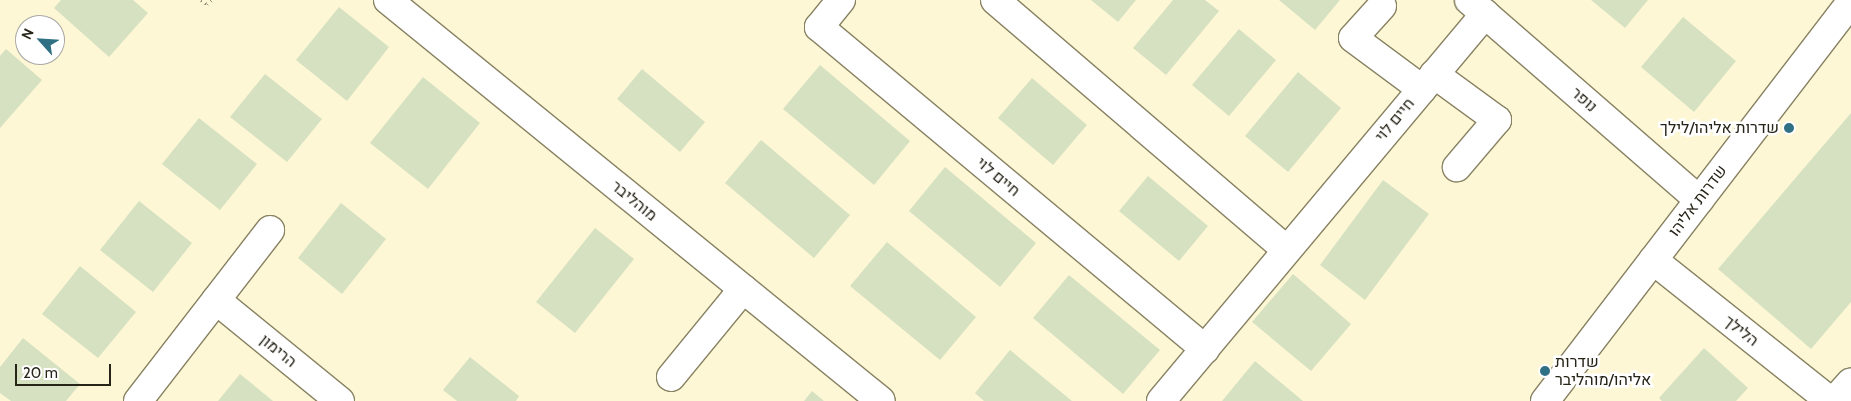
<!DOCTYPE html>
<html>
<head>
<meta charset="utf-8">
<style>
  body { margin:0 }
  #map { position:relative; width:1851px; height:401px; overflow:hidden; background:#fdf7d5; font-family:Cabin,Heebo,sans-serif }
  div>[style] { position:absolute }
  .building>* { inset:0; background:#d6e1c1 }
  .path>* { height:3px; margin-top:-1.5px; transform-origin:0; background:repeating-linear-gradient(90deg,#908c75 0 1px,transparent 0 5px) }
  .roads { filter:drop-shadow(1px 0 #888263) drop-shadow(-1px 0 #888263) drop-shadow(0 1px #888263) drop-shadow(0 -1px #888263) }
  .minor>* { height:28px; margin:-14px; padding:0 14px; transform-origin:14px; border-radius:14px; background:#fff }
  .dots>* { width:14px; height:14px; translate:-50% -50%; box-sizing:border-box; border:2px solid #fff; border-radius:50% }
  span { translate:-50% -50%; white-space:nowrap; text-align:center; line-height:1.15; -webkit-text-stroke:5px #fff; paint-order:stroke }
  .street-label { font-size:16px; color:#272418 }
  .poi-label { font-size:16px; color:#272418 }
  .right { translate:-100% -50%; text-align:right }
  .left { translate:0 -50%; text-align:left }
  .north { position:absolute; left:15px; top:15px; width:50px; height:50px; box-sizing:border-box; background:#fff; border:1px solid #a9a7a3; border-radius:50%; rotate:296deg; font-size:14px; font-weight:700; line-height:20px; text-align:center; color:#272418 }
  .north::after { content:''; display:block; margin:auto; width:18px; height:22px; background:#307084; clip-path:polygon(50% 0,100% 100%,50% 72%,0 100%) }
  .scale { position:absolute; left:15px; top:364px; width:96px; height:22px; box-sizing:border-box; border:2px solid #272418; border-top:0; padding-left:6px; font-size:15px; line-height:18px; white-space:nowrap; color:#272418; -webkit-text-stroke:4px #fff; paint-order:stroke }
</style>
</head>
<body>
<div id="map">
  <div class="building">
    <i style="clip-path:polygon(61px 0,133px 0,148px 13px,109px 57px,54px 8px)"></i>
    <i style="clip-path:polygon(1091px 0,1136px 0,1118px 22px)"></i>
    <i style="clip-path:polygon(1173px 0,1205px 0,1219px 11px,1166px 75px,1133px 48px)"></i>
    <i style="clip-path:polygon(1279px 0,1340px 0,1315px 30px)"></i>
    <i style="clip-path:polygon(1591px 0,1648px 0,1625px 28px)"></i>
    <i style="clip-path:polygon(339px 7px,389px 47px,347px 101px,296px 60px)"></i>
    <i style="clip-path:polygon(1683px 17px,1736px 61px,1694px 112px,1641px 67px)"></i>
    <i style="clip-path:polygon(1239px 29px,1276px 60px,1229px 116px,1192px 85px)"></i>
    <i style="clip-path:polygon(6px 49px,42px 80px,0 128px,0 56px)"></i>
    <i style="clip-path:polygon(820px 65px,910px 141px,874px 185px,783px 109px)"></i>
    <i style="clip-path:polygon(642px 69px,705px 122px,680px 152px,617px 99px)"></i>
    <i style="clip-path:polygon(1298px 72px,1341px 108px,1288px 172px,1245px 136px)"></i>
    <i style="clip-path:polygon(265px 74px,322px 119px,287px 162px,230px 117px)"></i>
    <i style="clip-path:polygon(423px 77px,480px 123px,428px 189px,370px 143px)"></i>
    <i style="clip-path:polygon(1032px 78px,1087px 125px,1053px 165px,998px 118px)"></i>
    <i style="clip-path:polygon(1851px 113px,1851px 302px,1811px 349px,1718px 269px)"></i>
    <i style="clip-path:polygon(199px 118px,257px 164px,220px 210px,162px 164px)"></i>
    <i style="clip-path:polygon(761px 140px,850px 215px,814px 258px,725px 183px)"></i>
    <i style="clip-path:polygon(945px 167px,1036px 243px,1000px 287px,909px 211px)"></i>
    <i style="clip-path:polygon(1148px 176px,1208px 226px,1179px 261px,1119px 211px)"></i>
    <i style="clip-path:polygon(1383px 180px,1429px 214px,1365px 300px,1320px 265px)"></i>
    <i style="clip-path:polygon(139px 201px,192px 243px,153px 292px,100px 250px)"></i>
    <i style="clip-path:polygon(341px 203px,386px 239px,342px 294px,298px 258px)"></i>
    <i style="clip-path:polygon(595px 228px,634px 259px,575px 333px,536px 302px)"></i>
    <i style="clip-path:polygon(887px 242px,976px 317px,940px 360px,850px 286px)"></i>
    <i style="clip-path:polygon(80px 266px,136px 312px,98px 358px,42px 314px)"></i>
    <i style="clip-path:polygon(1293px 274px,1351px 324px,1311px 371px,1252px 322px)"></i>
    <i style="clip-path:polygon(1069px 275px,1160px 350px,1123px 394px,1033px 318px)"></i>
    <i style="clip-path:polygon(23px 338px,80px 384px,66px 401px,11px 401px,0 393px,0 367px)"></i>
    <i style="clip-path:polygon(1704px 348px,1748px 388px,1736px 401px,1662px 401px,1659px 398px)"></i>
    <i style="clip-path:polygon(1010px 350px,1072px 401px,984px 401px,975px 393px)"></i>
    <i style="clip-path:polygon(470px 357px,519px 396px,516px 401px,457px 401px,443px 390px)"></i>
    <i style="clip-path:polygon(1255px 361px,1303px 401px,1222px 401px)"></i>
    <i style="clip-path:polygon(240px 374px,273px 401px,218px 401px)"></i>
    <i style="clip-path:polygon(812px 391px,824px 401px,804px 401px)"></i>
  </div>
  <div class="path">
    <i style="left:201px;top:0;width:7px;rotate:34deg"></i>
    <i style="left:207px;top:4px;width:6px;rotate:-39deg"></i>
  </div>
  <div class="roads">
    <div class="minor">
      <i style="left:388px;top:0;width:635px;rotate:39.12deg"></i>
      <i style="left:841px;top:0;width:35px;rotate:129deg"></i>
      <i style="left:819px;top:27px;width:503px;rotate:39.83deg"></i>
      <i style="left:995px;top:0;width:384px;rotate:40.6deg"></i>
      <i style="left:1469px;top:0;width:305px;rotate:41deg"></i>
      <i style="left:1382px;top:6px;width:43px;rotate:132.2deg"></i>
      <i style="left:1353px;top:38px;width:86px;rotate:36.5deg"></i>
      <i style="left:1434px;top:74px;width:78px;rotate:36.1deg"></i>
      <i style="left:1497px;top:120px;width:62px;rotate:130.4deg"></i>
      <i style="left:1653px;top:260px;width:226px;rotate:38.5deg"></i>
      <i style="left:216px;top:300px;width:160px;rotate:39.2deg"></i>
      <i style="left:671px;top:377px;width:114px;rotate:-50.7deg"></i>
      <i style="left:138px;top:401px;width:216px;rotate:-52.3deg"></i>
      <i style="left:1161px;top:401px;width:505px;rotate:-50.06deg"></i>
      <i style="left:1545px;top:401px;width:503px;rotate:-52.51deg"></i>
      <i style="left:1834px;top:401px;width:25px;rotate:-48deg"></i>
    </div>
  </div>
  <div class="dots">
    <i style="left:1789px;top:128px;background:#307084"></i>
    <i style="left:1545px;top:371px;background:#307084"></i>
  </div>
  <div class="street-label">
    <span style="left:1584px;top:100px;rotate:41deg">נופר</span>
    <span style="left:1395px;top:120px;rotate:-50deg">חיים לוי</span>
    <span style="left:998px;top:177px;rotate:40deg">חיים לוי</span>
    <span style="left:634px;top:201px;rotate:39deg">מוהליבר</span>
    <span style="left:1698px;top:201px;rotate:-53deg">שדרות אליהו</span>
    <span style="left:1741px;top:331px;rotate:38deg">הלילך</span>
    <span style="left:278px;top:351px;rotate:39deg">הרימון</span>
  </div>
  <div class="poi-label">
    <span class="right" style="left:1779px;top:128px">שדרות אליהו/לילך</span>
    <span class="left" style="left:1555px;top:371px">שדרות<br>אליהו/מוהליבר</span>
  </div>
  <div class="north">N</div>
  <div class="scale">20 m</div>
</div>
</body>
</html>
